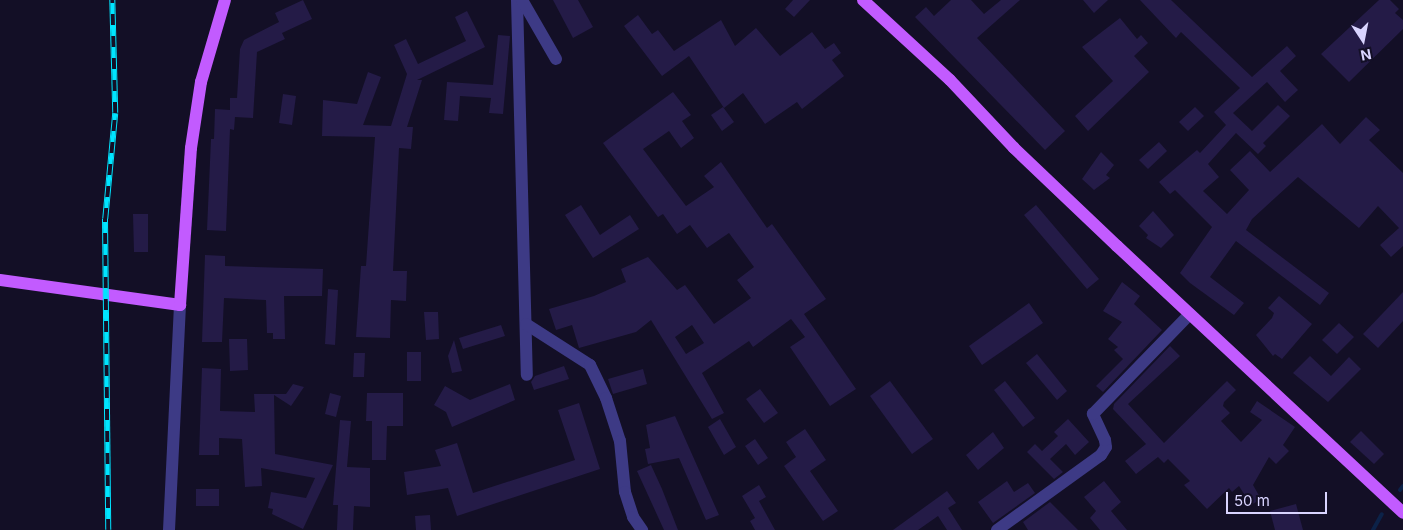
<!DOCTYPE html>
<html>
<head>
<meta charset="utf-8">
<style>
  body { margin:0 }
  #map { position:relative; width:1403px; height:530px; overflow:hidden; background:#130f26; font-family:Inter,sans-serif }
  div>[style] { position:absolute }
  .stream>* { height:4px; margin:-2px; padding:0 2px; transform-origin:2px; border-radius:2px; background:#0c2248 }
  .building>* { inset:0; background:#241b47 }
  .minor>* { height:12px; margin:-6px; padding:0 6px; transform-origin:6px; border-radius:6px; background:#3d3a85 }
  .major>* { height:12px; margin:-6px; padding:0 6px; transform-origin:6px; border-radius:6px; background:#c25bff }
  .rail>* { height:5.5px; margin-top:-2.75px; transform-origin:0; background:repeating-linear-gradient(90deg,#130f26 0 11px,#00e5ff 0 22px); box-sizing:border-box; border-block:1px solid #00e5ff }
  span { translate:-50% -50%; white-space:nowrap; text-align:center; line-height:1.15; -webkit-text-stroke:4px #130f26; paint-order:stroke }
  .north { position:absolute; left:1338px; top:15px; width:50px; height:50px; -webkit-text-stroke:4px #130f26; paint-order:stroke; rotate:169deg; font-size:14px; font-weight:700; line-height:20px; text-align:center; color:#d9d4ff }
  .north::after { content:''; display:block; margin:auto; width:18px; height:22px; background:#d9d4ff; clip-path:polygon(50% 0,100% 100%,50% 72%,0 100%) }
  .scale { position:absolute; left:1226px; top:492px; width:101px; height:22px; box-sizing:border-box; border:2px solid #d9d4ff; border-top:0; padding-left:6px; font-size:15px; line-height:18px; white-space:nowrap; color:#d9d4ff; -webkit-text-stroke:4px #130f26; paint-order:stroke }
</style>
</head>
<body>
<div id="map">
  <div class="stream">
    <i style="left:1400px;top:490px;width:5px;rotate:-53deg"></i>
    <i style="left:1373px;top:530px;width:18px;rotate:-61deg"></i>
  </div>
  <div class="building">
    <i style="clip-path:polygon(303px 0,312px 19px,282px 33px,285px 39px,257px 52px,253px 118px,235px 117px,234px 130px,230px 129px,226px 231px,207px 230px,211px 139px,214px 139px,215px 109px,230px 110px,230px 98px,237px 98px,240px 49px,244px 40px,279px 22px,275px 13px)"></i>
    <i style="clip-path:polygon(553px 0,578px 0,593px 27px,573px 38px)"></i>
    <i style="clip-path:polygon(793px 0,810px 0,794px 17px,785px 9px)"></i>
    <i style="clip-path:polygon(951px 0,971px 0,984px 14px,1001px 0,1020px 0,977px 38px,1065px 131px,1045px 150px,915px 17px,926px 7px,934px 16px)"></i>
    <i style="clip-path:polygon(1083px 0,1108px 0,1094px 13px)"></i>
    <i style="clip-path:polygon(1140px 0,1171px 0,1252px 77px,1287px 46px,1296px 56px,1280px 71px,1298px 90px,1285px 102px,1267px 82px,1233px 113px,1252px 131px,1278px 105px,1290px 116px,1263px 143px,1266px 146px,1258px 154px,1236px 133px,1208px 164px,1219px 177px,1203px 191px,1227px 214px,1249px 190px,1230px 170px,1250px 151px,1270px 172px,1322px 124px,1340px 144px,1366px 117px,1380px 130px,1369px 140px,1403px 173px,1403px 246px,1391px 257px,1380px 245px,1399px 228px,1378px 206px,1359px 228px,1298px 177px,1252px 219px,1246px 230px,1329px 293px,1320px 305px,1236px 241px,1210px 277px,1244px 303px,1234px 315px,1190px 283px,1180px 273px,1212px 227px,1175px 190px,1170px 194px,1159px 182px,1197px 150px,1200px 153px,1226px 125px,1214px 112px,1240px 88px,1181px 32px,1176px 38px)"></i>
    <i style="clip-path:polygon(1379px 0,1390px 0,1399px 9px,1395px 13px,1403px 20px,1403px 29px,1349px 82px,1321px 54px)"></i>
    <i style="clip-path:polygon(467px 11px,485px 47px,417px 80px,422px 80px,407px 127px,413px 127px,411px 149px,399px 148px,393px 271px,407px 271px,406px 301px,391px 300px,390px 338px,356px 337px,361px 266px,366px 266px,375px 137px,322px 136px,323px 100px,357px 104px,368px 72px,381px 77px,363px 125px,391px 126px,407px 74px,394px 45px,406px 39px,418px 64px,466px 41px,455px 17px)"></i>
    <i style="clip-path:polygon(638px 15px,652px 34px,658px 30px,674px 51px,721px 20px,735px 46px,756px 28px,780px 56px,812px 32px,825px 49px,834px 43px,841px 53px,832px 60px,844px 76px,802px 109px,797px 102px,765px 124px,743px 93px,724px 108px,689px 56px,662px 76px,624px 26px)"></i>
    <i style="clip-path:polygon(1120px 18px,1137px 39px,1141px 35px,1148px 43px,1134px 56px,1149px 72px,1088px 131px,1075px 116px,1113px 81px,1082px 47px)"></i>
    <i style="clip-path:polygon(498px 35px,510px 36px,503px 114px,489px 113px,491px 98px,460px 96px,458px 121px,444px 120px,447px 82px,493px 85px)"></i>
    <i style="clip-path:polygon(evenodd,673px 92px,691px 115px,682px 121px,694px 138px,681px 148px,669px 131px,643px 149px,686px 206px,714px 187px,704px 176px,721px 162px,767px 228px,772px 224px,826px 299px,804px 314px,856px 389px,830px 406px,790px 347px,805px 337px,791px 319px,753px 347px,749px 341px,702px 373px,724px 413px,712px 419px,651px 320px,636px 332px,579px 348px,572px 325px,556px 330px,549px 309px,594px 296px,626px 282px,621px 269px,648px 257px,677px 290px,685px 285px,714px 324px,751px 298px,737px 280px,754px 267px,729px 233px,707px 248px,690px 225px,677px 234px,663px 214px,658px 217px,603px 143px,673px 92px,692px 325px,704px 343px,686px 354px,675px 337px,692px 325px)"></i>
    <i style="clip-path:polygon(283px 94px,296px 96px,292px 125px,279px 123px)"></i>
    <i style="clip-path:polygon(723px 107px,734px 122px,722px 131px,711px 115px)"></i>
    <i style="clip-path:polygon(1195px 107px,1204px 116px,1188px 131px,1179px 122px)"></i>
    <i style="clip-path:polygon(1159px 142px,1167px 151px,1148px 169px,1139px 160px)"></i>
    <i style="clip-path:polygon(1101px 152px,1114px 165px,1106px 175px,1110px 178px,1094px 190px,1082px 179px)"></i>
    <i style="clip-path:polygon(581px 205px,600px 235px,630px 215px,639px 229px,593px 258px,565px 215px)"></i>
    <i style="clip-path:polygon(1036px 205px,1099px 279px,1087px 289px,1024px 215px)"></i>
    <i style="clip-path:polygon(1153px 211px,1174px 235px,1161px 248px,1146px 238px,1148px 235px,1139px 226px)"></i>
    <i style="clip-path:polygon(133px 214px,148px 214px,148px 252px,134px 252px)"></i>
    <i style="clip-path:polygon(205px 255px,225px 256px,225px 266px,323px 269px,322px 296px,284px 296px,285px 339px,273px 339px,273px 333px,267px 333px,266px 300px,224px 298px,222px 342px,202px 342px)"></i>
    <i style="clip-path:polygon(1122px 282px,1140px 296px,1134px 304px,1162px 330px,1103px 392px,1096px 386px,1123px 359px,1114px 350px,1118px 347px,1108px 339px,1122px 322px,1103px 311px)"></i>
    <i style="clip-path:polygon(328px 289px,338px 290px,335px 345px,325px 344px)"></i>
    <i style="clip-path:polygon(1403px 292px,1403px 321px,1378px 348px,1363px 334px)"></i>
    <i style="clip-path:polygon(1279px 296px,1312px 324px,1282px 359px,1275px 354px,1273px 356px,1256px 335px,1272px 318px,1274px 313px,1268px 308px)"></i>
    <i style="clip-path:polygon(1029px 303px,1043px 323px,982px 365px,969px 346px)"></i>
    <i style="clip-path:polygon(424px 312px,438px 312px,439px 339px,426px 340px)"></i>
    <i style="clip-path:polygon(1339px 323px,1354px 337px,1337px 354px,1322px 340px)"></i>
    <i style="clip-path:polygon(501px 325px,505px 336px,463px 349px,459px 338px)"></i>
    <i style="clip-path:polygon(229px 339px,247px 339px,248px 370px,230px 371px)"></i>
    <i style="clip-path:polygon(454px 340px,462px 371px,452px 373px,448px 356px)"></i>
    <i style="clip-path:polygon(1170px 346px,1180px 356px,1128px 404px,1164px 443px,1227px 381px,1236px 390px,1224px 402px,1223px 406px,1230px 413px,1221px 421px,1241px 442px,1262px 420px,1250px 412px,1257px 401px,1295px 427px,1283px 445px,1289px 451px,1276px 464px,1269px 457px,1253px 485px,1261px 499px,1251px 505px,1239px 486px,1232px 492px,1229px 488px,1207px 509px,1184px 485px,1190px 481px,1168px 459px,1164px 463px,1158px 457px,1136px 474px,1125px 461px,1146px 444px,1113px 409px,1114px 404px)"></i>
    <i style="clip-path:polygon(407px 352px,421px 352px,421px 381px,407px 381px)"></i>
    <i style="clip-path:polygon(354px 353px,365px 353px,364px 377px,353px 377px)"></i>
    <i style="clip-path:polygon(1037px 354px,1067px 391px,1057px 400px,1026px 363px)"></i>
    <i style="clip-path:polygon(1310px 356px,1331px 376px,1349px 357px,1361px 369px,1328px 402px,1293px 373px)"></i>
    <i style="clip-path:polygon(564px 366px,569px 379px,534px 390px,531px 382px,535px 376px)"></i>
    <i style="clip-path:polygon(202px 368px,221px 369px,220px 411px,255px 412px,254px 394px,286px 394px,293px 384px,304px 387px,291px 406px,274px 395px,275px 454px,333px 465px,303px 529px,272px 514px,273px 509px,268px 508px,271px 492px,306px 498px,315px 478px,261px 468px,262px 486px,245px 487px,242px 439px,219px 438px,219px 455px,199px 455px)"></i>
    <i style="clip-path:polygon(643px 369px,647px 384px,613px 394px,608px 379px)"></i>
    <i style="clip-path:polygon(890px 381px,933px 439px,912px 454px,870px 396px)"></i>
    <i style="clip-path:polygon(1005px 381px,1035px 418px,1023px 427px,994px 390px)"></i>
    <i style="clip-path:polygon(510px 384px,515px 400px,452px 427px,446px 412px,434px 405px,445px 386px,470px 400px)"></i>
    <i style="clip-path:polygon(760px 389px,778px 413px,764px 423px,746px 399px)"></i>
    <i style="clip-path:polygon(330px 393px,341px 396px,336px 417px,325px 414px)"></i>
    <i style="clip-path:polygon(367px 393px,403px 393px,403px 426px,387px 426px,386px 460px,372px 460px,372px 421px,366px 421px)"></i>
    <i style="clip-path:polygon(579px 403px,600px 469px,457px 516px,448px 488px,407px 495px,404px 472px,441px 466px,435px 450px,457px 443px,473px 493px,575px 460px,558px 410px)"></i>
    <i style="clip-path:polygon(675px 416px,719px 515px,706px 520px,679px 458px,648px 464px,645px 449px,650px 448px,646px 425px)"></i>
    <i style="clip-path:polygon(720px 419px,736px 447px,724px 455px,708px 427px)"></i>
    <i style="clip-path:polygon(1068px 419px,1089px 442px,1075px 455px,1066px 444px,1050px 459px,1063px 472px,1054px 479px,1027px 452px,1035px 444px,1042px 451px,1058px 436px,1054px 432px)"></i>
    <i style="clip-path:polygon(340px 420px,351px 421px,347px 467px,370px 468px,370px 507px,354px 506px,353px 530px,337px 530px,338px 505px,333px 505px)"></i>
    <i style="clip-path:polygon(805px 429px,826px 460px,810px 471px,838px 511px,823px 521px,784px 466px,796px 457px,786px 442px)"></i>
    <i style="clip-path:polygon(1361px 431px,1384px 454px,1374px 464px,1350px 442px)"></i>
    <i style="clip-path:polygon(993px 432px,1004px 448px,978px 470px,966px 455px)"></i>
    <i style="clip-path:polygon(755px 439px,768px 458px,758px 465px,745px 446px)"></i>
    <i style="clip-path:polygon(651px 465px,662px 489px,678px 530px,664px 530px,637px 471px)"></i>
    <i style="clip-path:polygon(1007px 481px,1014px 492px,1028px 483px,1035px 493px,993px 523px,978px 502px)"></i>
    <i style="clip-path:polygon(1104px 481px,1121px 502px,1111px 511px,1127px 530px,1100px 530px,1090px 518px,1096px 511px,1084px 497px)"></i>
    <i style="clip-path:polygon(759px 485px,766px 497px,759px 501px,775px 530px,755px 530px,750px 521px,755px 518px,742px 496px)"></i>
    <i style="clip-path:polygon(196px 489px,219px 489px,219px 506px,196px 506px)"></i>
    <i style="clip-path:polygon(947px 491px,956px 503px,948px 508px,962px 530px,947px 530px,938px 516px,918px 530px,893px 530px)"></i>
    <i style="clip-path:polygon(1050px 502px,1078px 530px,1028px 530px,1023px 522px)"></i>
    <i style="clip-path:polygon(1296px 504px,1303px 530px,1275px 530px,1270px 511px)"></i>
    <i style="clip-path:polygon(430px 515px,431px 530px,416px 530px,415px 516px)"></i>
  </div>
  <div class="minor">
    <i style="left:517px;top:0;width:375px;rotate:88.5deg"></i>
    <i style="left:522px;top:0;width:68px;rotate:60deg"></i>
    <i style="left:526px;top:324px;width:76px;rotate:32.6deg"></i>
    <i style="left:590px;top:365px;width:37px;rotate:64deg"></i>
    <i style="left:606px;top:398px;width:45px;rotate:72deg"></i>
    <i style="left:620px;top:441px;width:51px;rotate:84.4deg"></i>
    <i style="left:625px;top:492px;width:26px;rotate:72deg"></i>
    <i style="left:633px;top:517px;width:16px;rotate:55deg"></i>
    <i style="left:169px;top:530px;width:225px;rotate:-87.2deg"></i>
    <i style="left:997px;top:530px;width:128px;rotate:-35.8deg"></i>
    <i style="left:1101px;top:455px;width:9px;rotate:-58deg"></i>
    <i style="left:1106px;top:447px;width:7px;rotate:-98deg"></i>
    <i style="left:1105px;top:440px;width:29px;rotate:-115deg"></i>
    <i style="left:1093px;top:414px;width:139px;rotate:-45.9deg"></i>
  </div>
  <div class="major">
    <i style="left:863px;top:0;width:118px;rotate:42.6deg"></i>
    <i style="left:950px;top:80px;width:93px;rotate:46.7deg"></i>
    <i style="left:1014px;top:148px;width:142px;rotate:43.6deg"></i>
    <i style="left:1117px;top:246px;width:391px;rotate:43deg"></i>
    <i style="left:0;top:280px;width:182px;rotate:7.9deg"></i>
    <i style="left:180px;top:305px;width:157px;rotate:-86deg"></i>
    <i style="left:191px;top:148px;width:67px;rotate:-81.4deg"></i>
    <i style="left:201px;top:82px;width:85px;rotate:-73.7deg"></i>
  </div>
  <div class="rail">
    <i style="left:108px;top:530px;width:311px;rotate:-90.6deg"></i>
    <i style="left:105px;top:219px;width:106px;rotate:-84.6deg"></i>
    <i style="left:115px;top:113px;width:113px;rotate:-91.5deg"></i>
  </div>
  <div class="north">N</div>
  <div class="scale">50 m</div>
</div>
</body>
</html>
